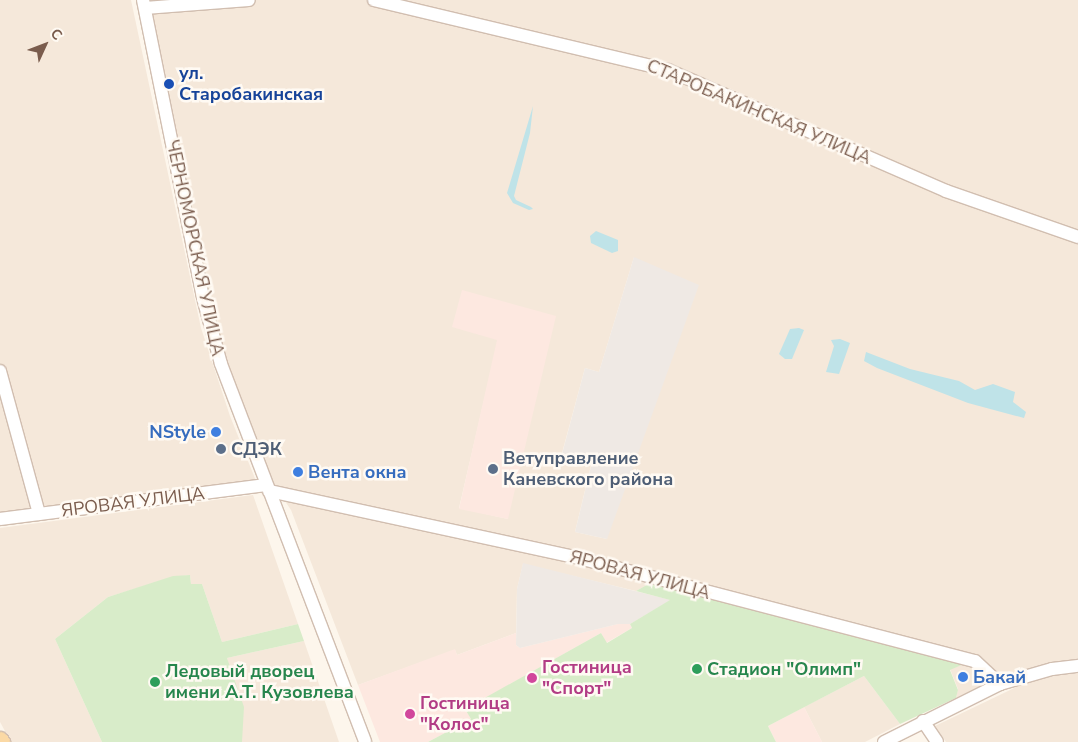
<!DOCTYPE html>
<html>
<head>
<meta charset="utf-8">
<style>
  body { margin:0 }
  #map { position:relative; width:1078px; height:742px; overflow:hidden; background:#fdf6ec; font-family:"Nunito Sans",sans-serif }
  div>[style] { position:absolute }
  .residential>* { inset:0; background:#f5e8da }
  .commercial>* { inset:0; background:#fde8e0 }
  .industrial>* { inset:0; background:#efe9e4 }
  .green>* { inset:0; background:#d8ecc9 }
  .water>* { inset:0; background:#bfe3e8 }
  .roads { filter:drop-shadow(1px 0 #d1beb0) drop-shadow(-1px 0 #d1beb0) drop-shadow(0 1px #d1beb0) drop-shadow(0 -1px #d1beb0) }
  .minor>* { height:12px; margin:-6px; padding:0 6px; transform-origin:6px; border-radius:6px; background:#fff }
  .major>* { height:15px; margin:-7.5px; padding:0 7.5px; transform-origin:7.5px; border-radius:7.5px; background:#fbd9a5 }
  .dots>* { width:14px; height:14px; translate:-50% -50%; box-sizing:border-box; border:2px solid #fffaf3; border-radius:50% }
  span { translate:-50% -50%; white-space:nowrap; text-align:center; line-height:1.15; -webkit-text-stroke:5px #fffaf3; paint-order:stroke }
  .transit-label { font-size:18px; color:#164399; font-weight:700 }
  .left { translate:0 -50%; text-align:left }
  .street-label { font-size:18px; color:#7a5c4d }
  .shop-label { font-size:18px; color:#366cbe; font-weight:700 }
  .right { translate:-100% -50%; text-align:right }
  .service-label { font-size:18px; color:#4e5e75; font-weight:700 }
  .hotel-label { font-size:18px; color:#b23c85; font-weight:700 }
  .leisure-label { font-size:18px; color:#27864d; font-weight:700 }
  .north { position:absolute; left:20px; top:20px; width:50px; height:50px; -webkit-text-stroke:4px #fffaf3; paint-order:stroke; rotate:47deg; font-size:14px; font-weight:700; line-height:20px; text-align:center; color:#7a5c4d }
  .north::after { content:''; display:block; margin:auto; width:18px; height:22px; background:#7a5c4d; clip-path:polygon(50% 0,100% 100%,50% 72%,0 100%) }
</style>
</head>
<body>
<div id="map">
  <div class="residential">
    <i style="clip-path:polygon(0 0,131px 0,201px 328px,230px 416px,256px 481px,0 513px)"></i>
    <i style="clip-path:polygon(evenodd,148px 0,1078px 0,1078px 660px,1052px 662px,1008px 675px,956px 698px,958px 689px,950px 669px,965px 663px,652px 582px,636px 591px,523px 564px,517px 589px,516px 633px,457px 655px,455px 650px,358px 685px,291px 510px,270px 479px,227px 363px,209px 297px,148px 0,634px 257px,607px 539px,575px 532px,592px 461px,562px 453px,585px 368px,599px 372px,634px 257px,148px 0,498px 340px,508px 519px,459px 508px,498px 340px)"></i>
    <i style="clip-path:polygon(253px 495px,298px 624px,222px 642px,202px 584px,191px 584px,190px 575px,173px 577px,108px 597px,55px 639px,102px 742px,11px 742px,0 722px,0 528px)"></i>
    <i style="clip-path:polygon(304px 641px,339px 742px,242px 742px,227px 658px)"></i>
    <i style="clip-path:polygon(1078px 672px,1078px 742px,946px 742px,935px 726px,1031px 680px)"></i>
    <i style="clip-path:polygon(864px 676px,900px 724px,865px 742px,822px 742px,804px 707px)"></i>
  </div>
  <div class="commercial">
    <i style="clip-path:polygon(462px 290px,556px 316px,508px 519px,459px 509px,497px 340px,452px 327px)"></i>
    <i style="clip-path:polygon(618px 624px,630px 624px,632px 628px,606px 643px,601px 633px,466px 709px,471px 719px,428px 742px,380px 742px,358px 685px,455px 649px,457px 655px,516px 633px,516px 645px,520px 648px)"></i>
    <i style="clip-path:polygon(804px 707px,822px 742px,776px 742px,768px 726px)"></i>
  </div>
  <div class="industrial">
    <i style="clip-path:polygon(634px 257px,699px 285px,607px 539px,575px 532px,592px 462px,562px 454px,585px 368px,599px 372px)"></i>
    <i style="clip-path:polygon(523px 563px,671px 600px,630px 624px,618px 624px,520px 648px,516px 645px,517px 589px)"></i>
  </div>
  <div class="green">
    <i style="clip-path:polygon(190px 575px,191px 584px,202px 584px,222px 642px,298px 624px,304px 641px,227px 658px,244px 707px,242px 742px,102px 742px,55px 639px,108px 597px,173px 576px)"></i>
    <i style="clip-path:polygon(652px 582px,966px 663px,950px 670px,958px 690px,956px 698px,900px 724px,864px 676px,768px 726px,776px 742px,428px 742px,471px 719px,465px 709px,601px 633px,607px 643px,632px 628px,630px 624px,670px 600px,636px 591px)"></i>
  </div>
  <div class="water">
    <i style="clip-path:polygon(533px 106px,530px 133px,514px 196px,516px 200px,531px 207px,533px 209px,529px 210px,513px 203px,507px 193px)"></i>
    <i style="clip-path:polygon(596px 231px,618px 240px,618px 251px,612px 253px,591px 243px,590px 236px)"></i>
    <i style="clip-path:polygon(799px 328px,804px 330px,792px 359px,785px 359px,779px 354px,790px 329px)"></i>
    <i style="clip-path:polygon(840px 339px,850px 343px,839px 374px,826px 372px,834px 346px,831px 340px)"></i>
    <i style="clip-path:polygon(866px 352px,910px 369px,959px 381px,975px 390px,993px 384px,1015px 392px,1013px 402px,1026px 412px,1024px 418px,968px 403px,877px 368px,864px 361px)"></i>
  </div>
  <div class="roads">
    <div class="minor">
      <i style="left:143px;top:0;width:304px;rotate:78.6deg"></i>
      <i style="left:203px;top:298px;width:68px;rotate:74.7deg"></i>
      <i style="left:221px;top:364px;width:404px;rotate:69.1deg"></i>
      <i style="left:374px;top:0;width:302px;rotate:13.4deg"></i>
      <i style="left:668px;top:70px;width:303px;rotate:23.5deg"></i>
      <i style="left:946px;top:191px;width:140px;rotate:19.2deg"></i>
      <i style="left:145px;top:8px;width:104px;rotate:-4.4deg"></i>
      <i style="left:0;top:371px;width:148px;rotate:74.7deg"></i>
      <i style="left:269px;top:491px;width:313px;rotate:12.2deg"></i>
      <i style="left:575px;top:557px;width:413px;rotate:14.6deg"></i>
      <i style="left:975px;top:661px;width:34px;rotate:43deg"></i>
      <i style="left:0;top:519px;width:268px;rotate:-7.3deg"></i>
      <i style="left:923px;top:721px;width:25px;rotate:56deg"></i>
      <i style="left:884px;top:742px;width:130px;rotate:-26.6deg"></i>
      <i style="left:1000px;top:684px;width:54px;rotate:-16.1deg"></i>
      <i style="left:1052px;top:669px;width:26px;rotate:-7deg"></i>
    </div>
    <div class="major">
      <i style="left:0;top:739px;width:4px;rotate:56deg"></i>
    </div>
  </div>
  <div class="dots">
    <i style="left:169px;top:84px;background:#1a4fb4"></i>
    <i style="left:216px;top:432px;background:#3f7fe0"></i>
    <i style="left:221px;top:449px;background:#5c6f8a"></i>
    <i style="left:493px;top:469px;background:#5c6f8a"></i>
    <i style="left:298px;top:472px;background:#3f7fe0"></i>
    <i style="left:697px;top:669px;background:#2e9e5b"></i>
    <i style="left:963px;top:677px;background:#3f7fe0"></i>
    <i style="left:532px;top:678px;background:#d1479c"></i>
    <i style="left:155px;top:682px;background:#2e9e5b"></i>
    <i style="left:410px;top:714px;background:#d1479c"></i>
  </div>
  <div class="transit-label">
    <span class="left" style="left:179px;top:84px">ул.<br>Старобакинская</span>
  </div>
  <div class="street-label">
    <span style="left:759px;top:112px;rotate:23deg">СТАРОБАКИНСКАЯ УЛИЦА</span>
    <span style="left:195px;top:248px;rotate:78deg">ЧЕРНОМОРСКАЯ УЛИЦА</span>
    <span style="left:133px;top:502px;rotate:-7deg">ЯРОВАЯ УЛИЦА</span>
    <span style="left:640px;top:575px;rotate:15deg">ЯРОВАЯ УЛИЦА</span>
  </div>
  <div class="shop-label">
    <span class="right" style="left:206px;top:432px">NStyle</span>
    <span class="left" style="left:308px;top:472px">Вента окна</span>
    <span class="left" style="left:973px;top:677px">Бакай</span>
  </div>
  <div class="service-label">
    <span class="left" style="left:231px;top:449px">СДЭК</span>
    <span class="left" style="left:503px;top:469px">Ветуправление<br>Каневского района</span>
  </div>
  <div class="hotel-label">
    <span class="left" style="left:542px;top:678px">Гостиница<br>"Спорт"</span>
    <span class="left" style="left:420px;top:714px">Гостиница<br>"Колос"</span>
  </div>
  <div class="leisure-label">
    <span class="left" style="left:707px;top:669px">Стадион "Олимп"</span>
    <span class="left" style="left:165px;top:682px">Ледовый дворец<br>имени А.Т. Кузовлева</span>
  </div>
  <div class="north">С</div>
</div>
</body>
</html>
